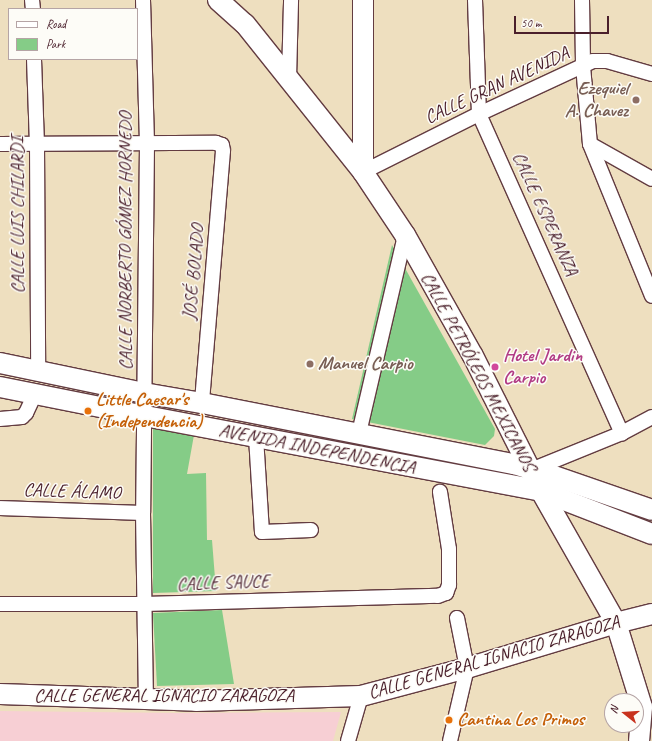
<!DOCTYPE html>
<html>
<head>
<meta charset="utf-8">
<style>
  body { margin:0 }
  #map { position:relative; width:652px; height:741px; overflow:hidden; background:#eedfbf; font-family:Caveat,sans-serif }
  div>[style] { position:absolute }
  .built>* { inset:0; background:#f7cfd4 }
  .green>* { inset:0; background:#85cc87 }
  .roads { filter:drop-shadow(1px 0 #633c41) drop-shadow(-1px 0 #633c41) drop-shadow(0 1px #633c41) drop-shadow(0 -1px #633c41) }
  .street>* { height:14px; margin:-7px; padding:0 7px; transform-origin:7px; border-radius:7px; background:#fff }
  .secondary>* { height:20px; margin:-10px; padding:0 10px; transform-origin:10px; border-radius:10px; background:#fff }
  .dots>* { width:11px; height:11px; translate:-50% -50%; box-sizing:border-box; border:2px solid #fdfcf7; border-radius:50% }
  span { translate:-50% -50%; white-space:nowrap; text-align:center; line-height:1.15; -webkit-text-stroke:3px #fdfcf7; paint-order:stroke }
  .street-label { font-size:19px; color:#4a1f2b }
  .education-label { font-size:19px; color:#785e54; font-weight:700 }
  .right { translate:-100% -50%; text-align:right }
  .left { translate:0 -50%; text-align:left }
  .hotel-label { font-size:19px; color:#b23c85; font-weight:700 }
  .food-label { font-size:19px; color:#c56008; font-weight:700 }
  .legend { position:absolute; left:8px; top:8px; width:130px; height:52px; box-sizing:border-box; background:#fdfcf7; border:1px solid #b5a4a5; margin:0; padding:5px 7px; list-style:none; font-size:12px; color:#4a1f2b }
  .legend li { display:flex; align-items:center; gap:8px; height:20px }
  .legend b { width:20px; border:1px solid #b5a4a5 }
  .north { position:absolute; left:604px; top:693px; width:40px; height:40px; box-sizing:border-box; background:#fdfcf7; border:1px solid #b5a4a5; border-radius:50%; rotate:287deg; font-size:11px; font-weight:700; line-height:16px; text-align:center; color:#4a1f2b }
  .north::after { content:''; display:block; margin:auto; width:14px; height:18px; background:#c8321e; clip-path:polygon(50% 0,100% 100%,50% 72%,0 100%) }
  .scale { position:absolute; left:514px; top:16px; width:95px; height:18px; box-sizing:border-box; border:2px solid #4a1f2b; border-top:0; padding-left:5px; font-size:12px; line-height:14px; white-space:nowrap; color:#4a1f2b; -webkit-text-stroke:3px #fdfcf7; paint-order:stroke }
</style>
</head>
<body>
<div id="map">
  <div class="built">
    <i style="clip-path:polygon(0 711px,179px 713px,341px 712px,333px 741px,0 741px)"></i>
  </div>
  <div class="green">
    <i style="clip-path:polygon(392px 245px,495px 429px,494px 436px,485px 445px,352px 419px)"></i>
    <i style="clip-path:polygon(153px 424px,194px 435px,187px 474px,206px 473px,207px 540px,212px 540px,216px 591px,153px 593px)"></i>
    <i style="clip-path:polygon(222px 610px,234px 684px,157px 686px,153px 613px)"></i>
  </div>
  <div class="roads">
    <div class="street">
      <i style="left:32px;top:0;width:9px;rotate:84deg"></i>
      <i style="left:143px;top:0;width:144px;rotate:88.4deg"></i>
      <i style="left:147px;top:144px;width:369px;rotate:90.6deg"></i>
      <i style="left:143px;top:513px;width:186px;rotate:89.1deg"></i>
      <i style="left:475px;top:0;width:114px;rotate:88deg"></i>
      <i style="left:479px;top:114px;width:350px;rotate:65.9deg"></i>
      <i style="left:582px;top:0;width:66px;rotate:89.1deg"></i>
      <i style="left:583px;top:66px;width:78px;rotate:84.9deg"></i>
      <i style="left:590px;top:144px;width:164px;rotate:67.8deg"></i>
      <i style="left:34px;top:59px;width:85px;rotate:88deg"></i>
      <i style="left:37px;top:144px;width:227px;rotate:89.7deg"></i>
      <i style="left:289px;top:79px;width:79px;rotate:-88.5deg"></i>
      <i style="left:0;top:144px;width:216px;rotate:-0.3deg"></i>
      <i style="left:216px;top:143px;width:6px;rotate:18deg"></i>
      <i style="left:222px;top:145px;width:6px;rotate:81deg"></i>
      <i style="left:223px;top:151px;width:253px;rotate:94.8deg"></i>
      <i style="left:590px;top:144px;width:71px;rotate:29.4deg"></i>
      <i style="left:363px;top:172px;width:130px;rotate:-26.6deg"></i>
      <i style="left:479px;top:114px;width:126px;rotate:-24.9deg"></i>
      <i style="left:593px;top:61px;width:14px"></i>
      <i style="left:607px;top:61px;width:47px;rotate:16.1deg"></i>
      <i style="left:0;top:419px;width:22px;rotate:-5deg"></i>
      <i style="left:22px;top:417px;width:6px;rotate:-45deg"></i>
      <i style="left:26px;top:413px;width:21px;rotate:-65deg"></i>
      <i style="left:359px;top:433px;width:203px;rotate:-76.9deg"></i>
      <i style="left:256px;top:437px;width:95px;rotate:86.4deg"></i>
      <i style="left:262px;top:532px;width:49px;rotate:-2.3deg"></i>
      <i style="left:531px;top:470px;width:98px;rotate:-22.1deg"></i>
      <i style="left:622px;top:433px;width:34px;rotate:-28deg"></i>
      <i style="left:0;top:508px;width:143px;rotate:2deg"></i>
      <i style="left:0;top:604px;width:144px"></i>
      <i style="left:144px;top:604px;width:294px;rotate:-1.6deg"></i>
      <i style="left:438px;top:596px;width:9px;rotate:-21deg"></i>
      <i style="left:446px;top:593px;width:9px;rotate:-69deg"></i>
      <i style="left:449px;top:585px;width:36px;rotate:-90deg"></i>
      <i style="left:449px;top:549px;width:58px;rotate:-99deg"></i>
      <i style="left:348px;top:741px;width:47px;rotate:-73.9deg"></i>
      <i style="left:450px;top:741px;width:75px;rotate:-76.9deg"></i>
      <i style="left:467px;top:668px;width:51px;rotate:-101.3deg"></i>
    </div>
    <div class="secondary">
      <i style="left:218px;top:0;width:36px;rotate:42deg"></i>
      <i style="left:245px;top:24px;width:189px;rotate:51.4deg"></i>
      <i style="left:363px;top:172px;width:76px;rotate:56.3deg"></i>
      <i style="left:405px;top:235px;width:139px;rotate:60.7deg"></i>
      <i style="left:473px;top:356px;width:151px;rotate:63.3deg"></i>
      <i style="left:541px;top:491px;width:152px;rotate:60.4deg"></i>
      <i style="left:616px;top:623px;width:88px;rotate:72.8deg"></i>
      <i style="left:642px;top:707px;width:34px;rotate:95deg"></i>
      <i style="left:363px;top:0;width:172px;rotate:90deg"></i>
      <i style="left:0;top:363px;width:147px;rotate:11.8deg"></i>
      <i style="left:144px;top:393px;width:59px;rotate:9.8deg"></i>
      <i style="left:202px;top:403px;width:318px;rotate:11.1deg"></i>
      <i style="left:514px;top:464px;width:39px;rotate:17deg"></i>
      <i style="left:551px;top:475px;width:107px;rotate:19.1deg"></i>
      <i style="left:0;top:387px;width:148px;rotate:11.3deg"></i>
      <i style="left:145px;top:416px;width:403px;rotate:10.7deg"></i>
      <i style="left:541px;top:491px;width:119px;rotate:21.2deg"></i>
      <i style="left:0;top:694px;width:196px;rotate:2deg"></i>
      <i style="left:196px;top:701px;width:165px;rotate:-1.7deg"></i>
      <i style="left:361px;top:696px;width:110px;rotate:-14.8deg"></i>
      <i style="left:467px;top:668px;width:156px;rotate:-16.8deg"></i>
      <i style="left:616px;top:623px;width:37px;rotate:-14deg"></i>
    </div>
  </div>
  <div class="dots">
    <i style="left:636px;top:100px;background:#8d6e63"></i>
    <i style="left:310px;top:364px;background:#8d6e63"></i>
    <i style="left:495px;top:367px;background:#d1479c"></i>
    <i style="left:88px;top:411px;background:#e8710a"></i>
    <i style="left:449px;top:720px;background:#e8710a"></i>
  </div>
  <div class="street-label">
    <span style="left:497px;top:86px;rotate:-25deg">CALLE GRAN AVENIDA</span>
    <span style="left:545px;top:214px;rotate:66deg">CALLE ESPERANZA</span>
    <span style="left:18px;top:215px;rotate:-90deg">CALLE LUIS CHILARDI</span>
    <span style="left:126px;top:241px;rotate:-90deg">CALLE NORBERTO GÓMEZ HORNEDO</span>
    <span style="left:194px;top:272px;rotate:-85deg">JOSÉ BOLADO</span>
    <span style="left:478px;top:372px;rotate:62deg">CALLE PETRÓLEOS MEXICANOS</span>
    <span style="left:317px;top:449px;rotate:11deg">AVENIDA INDEPENDENCIA</span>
    <span style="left:72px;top:492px;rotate:2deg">CALLE ÁLAMO</span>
    <span style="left:223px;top:583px;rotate:-2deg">CALLE SAUCE</span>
    <span style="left:494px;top:658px;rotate:-16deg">CALLE GENERAL IGNACIO ZARAGOZA</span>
    <span style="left:164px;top:696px">CALLE GENERAL IGNACIO ZARAGOZA</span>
  </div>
  <div class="education-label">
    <span class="right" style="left:628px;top:100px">Ezequiel<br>A. Chavez</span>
    <span class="left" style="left:318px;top:364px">Manuel Carpio</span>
  </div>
  <div class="hotel-label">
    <span class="left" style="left:503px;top:367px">Hotel Jardin<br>Carpio</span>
  </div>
  <div class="food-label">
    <span class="left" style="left:96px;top:411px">Little Caesar's<br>(Independencia)</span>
    <span class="left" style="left:457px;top:720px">Cantina Los Primos</span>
  </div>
  <ul class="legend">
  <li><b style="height:5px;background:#fff"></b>Road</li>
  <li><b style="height:11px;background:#85cc87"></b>Park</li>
  </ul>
  <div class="north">N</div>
  <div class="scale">50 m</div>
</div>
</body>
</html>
